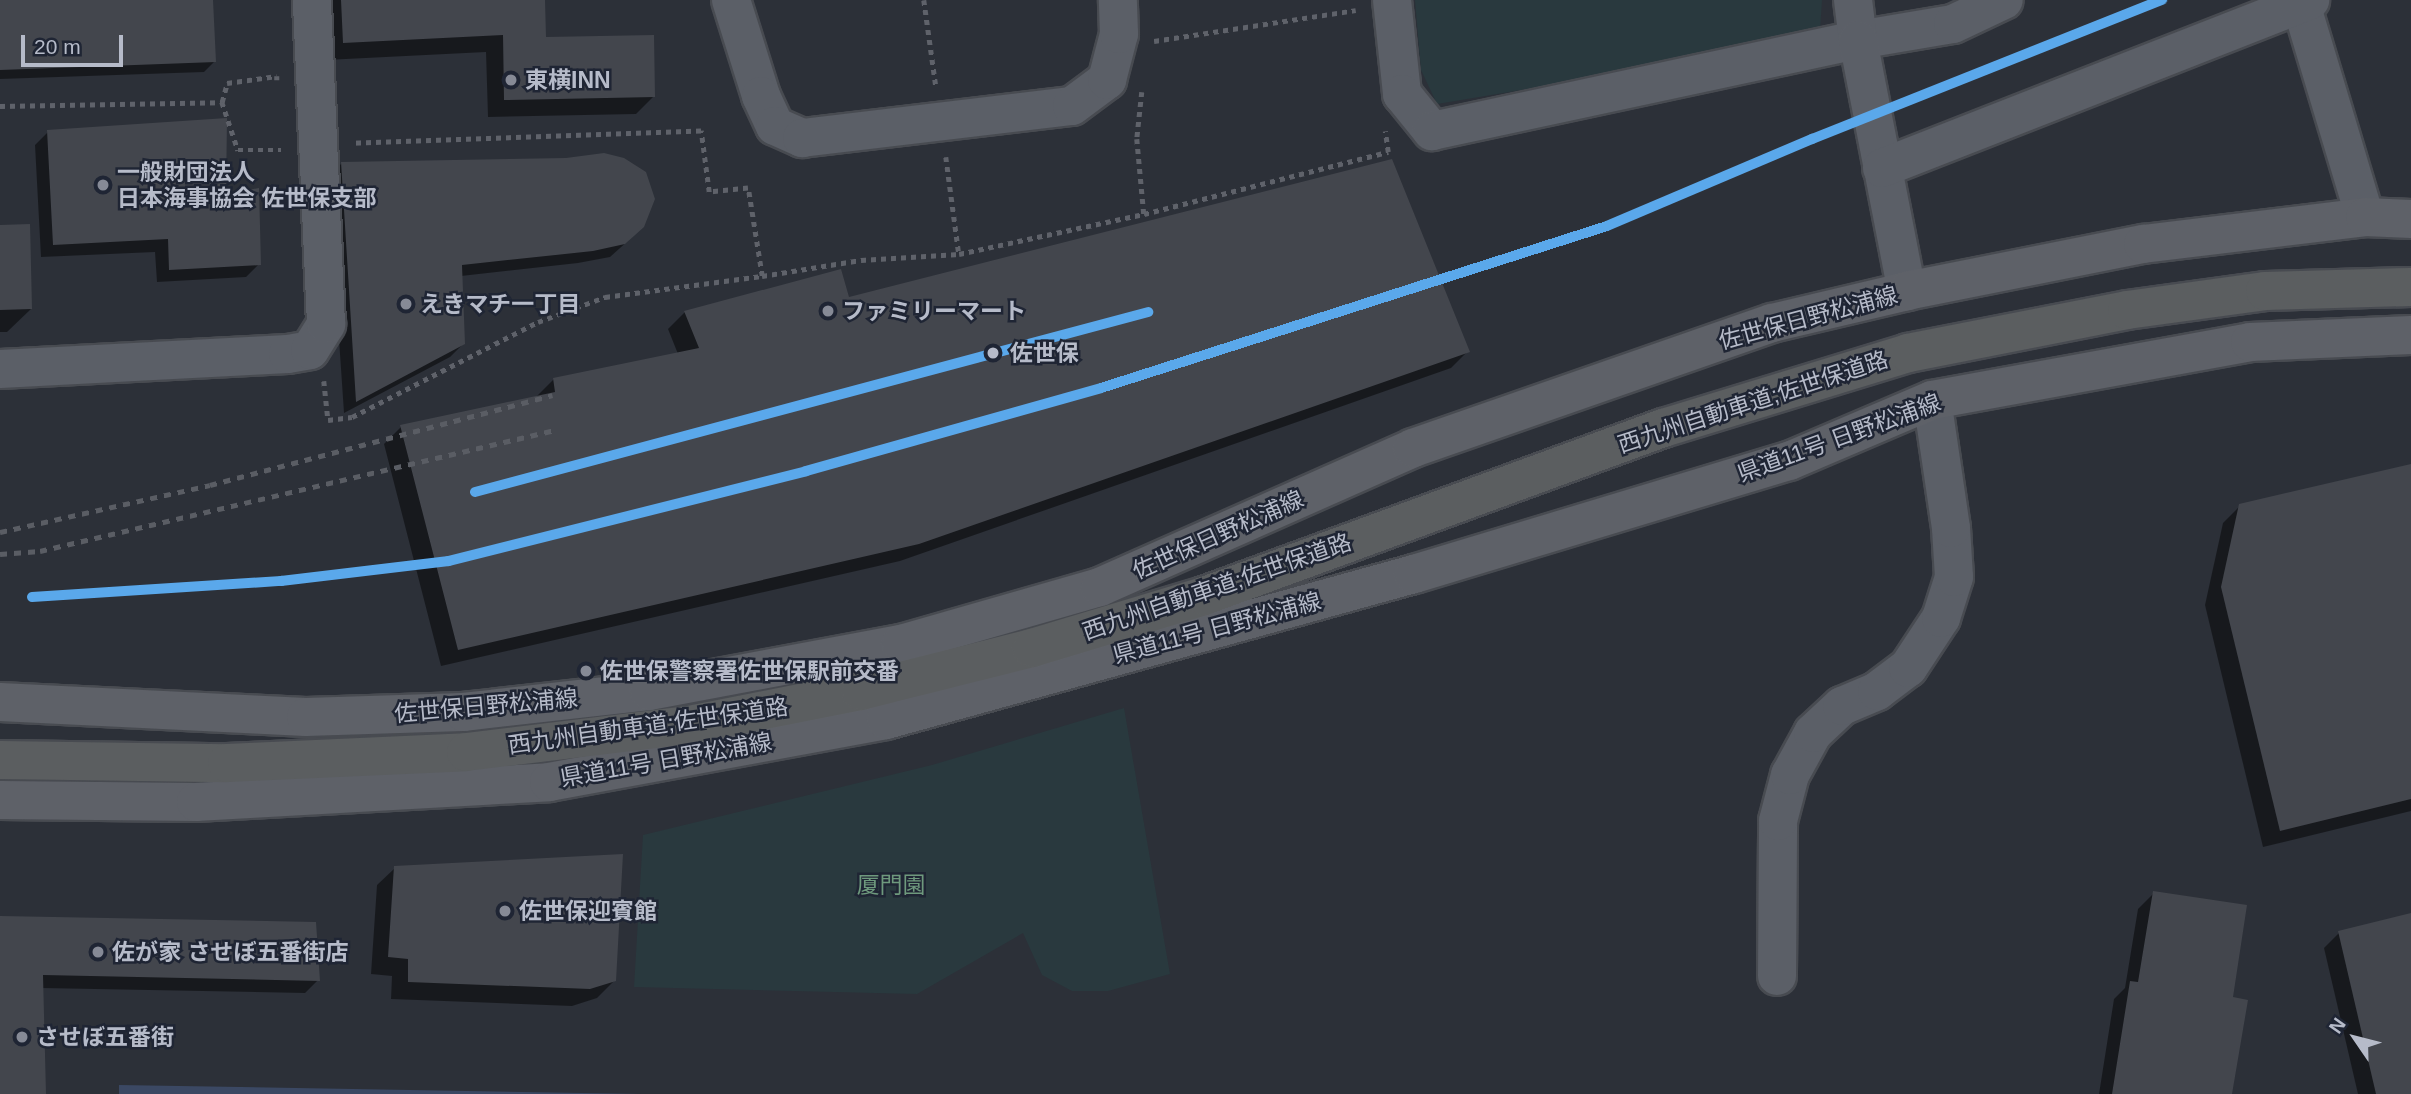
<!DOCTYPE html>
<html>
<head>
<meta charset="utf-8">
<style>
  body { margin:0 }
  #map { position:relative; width:2411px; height:1094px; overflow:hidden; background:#2c3038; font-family:Helvetica,"Noto Sans JP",sans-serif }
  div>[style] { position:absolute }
  .green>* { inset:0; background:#29393e }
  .water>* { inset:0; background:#3b4863 }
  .shadow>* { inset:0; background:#0007 }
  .building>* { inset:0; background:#43464d }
  .path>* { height:4.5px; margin-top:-2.25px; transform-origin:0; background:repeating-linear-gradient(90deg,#5f626a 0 5px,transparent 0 10px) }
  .roads { filter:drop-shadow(2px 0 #484b51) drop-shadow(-2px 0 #484b51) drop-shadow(0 2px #484b51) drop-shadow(0 -2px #484b51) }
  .minor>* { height:38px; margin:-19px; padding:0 19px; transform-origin:19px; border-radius:19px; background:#5b5f67 }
  .major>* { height:38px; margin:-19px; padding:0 19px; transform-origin:19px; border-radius:19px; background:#5e6168 }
  .highway>* { height:38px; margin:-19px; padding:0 19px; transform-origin:19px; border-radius:19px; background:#5b5e60 }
  .rail>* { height:5px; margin-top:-2.5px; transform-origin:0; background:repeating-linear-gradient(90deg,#5a5d64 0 7px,transparent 0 14px) }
  .rail-1>* { height:10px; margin:-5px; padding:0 5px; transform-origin:5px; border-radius:5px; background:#5aa8eb }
  .dots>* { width:19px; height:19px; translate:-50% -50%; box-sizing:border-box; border:4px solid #1f2534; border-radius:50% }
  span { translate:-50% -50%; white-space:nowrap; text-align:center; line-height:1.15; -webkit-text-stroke:5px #1f2534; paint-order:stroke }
  .poi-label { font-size:23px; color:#b6bbc9; font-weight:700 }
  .left { translate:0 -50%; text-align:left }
  .street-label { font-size:23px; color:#b6bbc9 }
  .stop-label { font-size:23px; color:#b6bbc9; font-weight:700 }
  .park-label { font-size:23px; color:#6e997d }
  .north { position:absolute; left:2320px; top:1003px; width:70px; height:70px; -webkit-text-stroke:5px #1f2534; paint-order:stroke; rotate:305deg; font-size:19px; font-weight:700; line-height:28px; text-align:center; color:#b6bbc9 }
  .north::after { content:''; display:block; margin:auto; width:24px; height:32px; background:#b6bbc9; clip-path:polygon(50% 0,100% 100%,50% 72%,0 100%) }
  .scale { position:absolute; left:21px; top:35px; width:102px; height:32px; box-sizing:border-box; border:4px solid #b6bbc9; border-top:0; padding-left:9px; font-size:21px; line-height:24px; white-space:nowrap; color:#b6bbc9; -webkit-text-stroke:5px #1f2534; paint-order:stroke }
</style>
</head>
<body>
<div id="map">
  <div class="green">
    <i style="clip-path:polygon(1415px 0,1822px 0,1820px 31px,1599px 77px,1437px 104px,1421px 70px)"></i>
    <i style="clip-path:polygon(1124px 708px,1170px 974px,1108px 991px,1072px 991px,1042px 975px,1023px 933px,917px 994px,634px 987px,643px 835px,932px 765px)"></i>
  </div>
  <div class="water">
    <i style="clip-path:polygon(119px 1085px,642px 1094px,119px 1094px)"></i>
  </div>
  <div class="shadow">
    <i style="clip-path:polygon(0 0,211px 0,215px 61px,204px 72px,0 79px)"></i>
    <i style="clip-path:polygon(324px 0,543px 0,545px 38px,654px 96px,636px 114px,488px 117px,486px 52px,326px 60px)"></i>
    <i style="clip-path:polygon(48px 132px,225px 196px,259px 264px,246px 277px,157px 282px,155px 252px,41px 257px,35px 145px)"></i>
    <i style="clip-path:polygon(342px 163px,629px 240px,610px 257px,578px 263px,461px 276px,464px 343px,450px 357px,344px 413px,328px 177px)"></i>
    <i style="clip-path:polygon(0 227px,31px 309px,7px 332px,0 332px)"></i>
    <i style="clip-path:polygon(847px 299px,1468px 351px,1451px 368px,900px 561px,441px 666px,384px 444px,401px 427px,536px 397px,554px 379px,678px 354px,668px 329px,685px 312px)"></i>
    <i style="clip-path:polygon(2411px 466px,2411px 811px,2263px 847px,2205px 605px,2223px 523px,2240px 506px)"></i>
    <i style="clip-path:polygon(395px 868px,614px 981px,597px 998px,572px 1006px,391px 999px,392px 976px,371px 974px,377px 885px)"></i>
    <i style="clip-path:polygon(2154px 893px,2231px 999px,2230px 1094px,2099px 1094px,2114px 999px,2125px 988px,2138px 909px)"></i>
    <i style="clip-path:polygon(2411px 915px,2411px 1094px,2358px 1094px,2324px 948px,2339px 933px)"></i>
    <i style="clip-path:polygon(0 918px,318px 980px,305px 993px,41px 988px,42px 1094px,0 1094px)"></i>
  </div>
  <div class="building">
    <i style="clip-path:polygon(0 0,213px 0,216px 62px,0 70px)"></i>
    <i style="clip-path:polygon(341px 0,545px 0,546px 37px,654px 35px,655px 97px,504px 100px,503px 35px,343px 43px)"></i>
    <i style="clip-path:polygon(227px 118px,226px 194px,259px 188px,261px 265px,169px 270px,168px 239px,53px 245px,47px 130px)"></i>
    <i style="clip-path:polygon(604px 153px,624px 158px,646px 172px,655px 199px,644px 227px,625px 244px,593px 251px,462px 265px,465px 344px,356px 402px,341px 162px,566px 158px)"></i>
    <i style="clip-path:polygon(1392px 159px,1470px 352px,919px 544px,458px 650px,400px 425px,555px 392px,553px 378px,699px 348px,684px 311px,841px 269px,849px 297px)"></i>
    <i style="clip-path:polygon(30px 224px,32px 309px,0 310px,0 225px)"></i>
    <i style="clip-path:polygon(2411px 464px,2411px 799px,2280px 831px,2221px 587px,2239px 504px)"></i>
    <i style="clip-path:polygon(623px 854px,616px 981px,590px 989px,408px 982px,408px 959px,388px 957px,394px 866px)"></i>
    <i style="clip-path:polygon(2153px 891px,2247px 905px,2233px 997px,2248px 1000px,2232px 1094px,2112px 1094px,2130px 981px,2138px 982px)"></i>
    <i style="clip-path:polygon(2411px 913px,2411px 1094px,2376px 1094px,2338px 931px)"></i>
    <i style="clip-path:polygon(0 916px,316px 922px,320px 981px,43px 975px,46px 1094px,0 1094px)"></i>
  </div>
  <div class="path">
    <i style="left:924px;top:0;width:87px;rotate:82.1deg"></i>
    <i style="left:1154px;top:41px;width:204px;rotate:-8.7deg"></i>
    <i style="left:1142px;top:92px;width:47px;rotate:96.1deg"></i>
    <i style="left:1137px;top:139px;width:75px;rotate:84.7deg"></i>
    <i style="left:222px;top:102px;width:51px;rotate:71.6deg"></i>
    <i style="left:238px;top:150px;width:43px"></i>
    <i style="left:0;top:106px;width:222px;rotate:-1deg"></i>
    <i style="left:222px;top:102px;width:20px;rotate:-75deg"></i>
    <i style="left:227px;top:83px;width:50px;rotate:-8deg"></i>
    <i style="left:277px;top:76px;width:4px;rotate:90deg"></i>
    <i style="left:946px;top:157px;width:98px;rotate:82.4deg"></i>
    <i style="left:762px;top:276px;width:100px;rotate:-9.2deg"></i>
    <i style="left:861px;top:260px;width:98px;rotate:-3.5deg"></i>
    <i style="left:959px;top:254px;width:189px;rotate:-12.2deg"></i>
    <i style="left:1144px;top:214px;width:252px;rotate:-14.3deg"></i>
    <i style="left:1388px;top:152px;width:21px;rotate:-98deg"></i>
    <i style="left:324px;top:381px;width:39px;rotate:84deg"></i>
    <i style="left:328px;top:420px;width:24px;rotate:-7deg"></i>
    <i style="left:352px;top:417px;width:209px;rotate:-27.1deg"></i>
    <i style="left:538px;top:322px;width:72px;rotate:-20.5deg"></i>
    <i style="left:605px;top:297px;width:158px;rotate:-7.6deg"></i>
    <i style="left:762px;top:276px;width:89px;rotate:-99deg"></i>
    <i style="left:748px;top:188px;width:39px;rotate:174deg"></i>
    <i style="left:709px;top:192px;width:62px;rotate:-97.5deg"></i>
    <i style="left:701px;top:131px;width:349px;rotate:178deg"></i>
  </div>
  <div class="roads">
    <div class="minor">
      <i style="left:731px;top:0;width:101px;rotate:72.6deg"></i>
      <i style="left:761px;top:96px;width:33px;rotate:65deg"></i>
      <i style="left:775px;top:126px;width:30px;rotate:24deg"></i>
      <i style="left:802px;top:138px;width:272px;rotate:-6.8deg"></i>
      <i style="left:1072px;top:106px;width:44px;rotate:-36.6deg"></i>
      <i style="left:1107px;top:80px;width:48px;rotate:-75.4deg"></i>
      <i style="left:1119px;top:34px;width:34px;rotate:-92deg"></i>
      <i style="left:1392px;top:0;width:95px;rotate:83.9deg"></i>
      <i style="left:1402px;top:94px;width:48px;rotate:51deg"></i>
      <i style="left:1432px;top:131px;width:436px;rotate:-12.1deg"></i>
      <i style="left:1858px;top:40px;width:96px;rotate:-9.6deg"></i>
      <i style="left:1953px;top:24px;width:56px;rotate:-25.2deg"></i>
      <i style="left:1853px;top:0;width:40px;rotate:82.9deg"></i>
      <i style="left:1858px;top:40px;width:256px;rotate:79deg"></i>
      <i style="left:2301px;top:4px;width:222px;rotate:73.3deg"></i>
      <i style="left:1882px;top:168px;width:460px;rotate:-21.4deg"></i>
      <i style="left:0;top:369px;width:288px;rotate:-3deg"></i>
      <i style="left:288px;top:354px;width:22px;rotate:-10deg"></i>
      <i style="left:310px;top:350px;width:31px;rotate:-58deg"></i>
      <i style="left:326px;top:324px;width:324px;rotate:-92.5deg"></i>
      <i style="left:1777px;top:976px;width:155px;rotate:-89.6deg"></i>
      <i style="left:1778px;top:821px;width:48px;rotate:-75.4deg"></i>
      <i style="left:1790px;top:775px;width:48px;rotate:-61.3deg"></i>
      <i style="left:1813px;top:733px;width:40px;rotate:-43deg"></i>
      <i style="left:1842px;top:706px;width:38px;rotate:-23deg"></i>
      <i style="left:1877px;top:691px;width:39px;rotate:-37deg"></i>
      <i style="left:1908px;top:668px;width:60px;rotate:-56.6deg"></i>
      <i style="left:1941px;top:618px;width:43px;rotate:-72.4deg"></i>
      <i style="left:1954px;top:577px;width:49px;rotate:-93.5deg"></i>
      <i style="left:1951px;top:528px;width:129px;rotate:-98.4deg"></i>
    </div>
    <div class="major">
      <i style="left:0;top:702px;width:306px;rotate:2.8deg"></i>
      <i style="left:306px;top:717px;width:157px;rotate:-1.8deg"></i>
      <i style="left:463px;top:712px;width:187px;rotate:-6.4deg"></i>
      <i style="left:649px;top:691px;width:256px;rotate:-10.6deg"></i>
      <i style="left:901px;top:644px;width:207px;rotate:-16deg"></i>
      <i style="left:1100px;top:587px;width:342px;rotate:-23.9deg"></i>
      <i style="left:1413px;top:448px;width:380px;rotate:-19.2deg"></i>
      <i style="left:1772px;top:323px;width:139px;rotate:-13.3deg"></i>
      <i style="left:1907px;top:291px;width:241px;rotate:-11.3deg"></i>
      <i style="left:2143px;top:244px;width:224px;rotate:-6.9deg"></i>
      <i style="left:2365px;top:217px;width:46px;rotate:2.5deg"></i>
      <i style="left:0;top:800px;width:196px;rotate:0.6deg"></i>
      <i style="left:196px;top:802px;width:354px;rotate:-3.2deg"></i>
      <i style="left:549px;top:782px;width:343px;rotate:-10.4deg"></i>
      <i style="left:886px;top:720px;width:548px;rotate:-15.46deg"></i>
      <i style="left:1414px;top:574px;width:392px;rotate:-16.8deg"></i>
      <i style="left:1789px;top:461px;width:155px;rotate:-23.1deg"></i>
      <i style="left:1932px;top:400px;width:323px;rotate:-10.3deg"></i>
      <i style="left:2250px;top:342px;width:161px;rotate:-2.5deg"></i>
    </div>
    <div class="highway">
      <i style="left:0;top:760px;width:227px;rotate:0.8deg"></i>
      <i style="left:227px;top:763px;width:239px;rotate:-2.6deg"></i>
      <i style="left:466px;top:752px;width:225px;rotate:-6.9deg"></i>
      <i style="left:689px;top:725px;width:175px;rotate:-11.2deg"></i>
      <i style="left:861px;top:691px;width:176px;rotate:-14.1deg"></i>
      <i style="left:1032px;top:648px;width:180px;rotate:-16.8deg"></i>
      <i style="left:1204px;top:596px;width:489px;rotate:-20.1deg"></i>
      <i style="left:1663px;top:428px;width:256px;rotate:-17deg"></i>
      <i style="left:1908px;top:353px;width:223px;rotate:-11.1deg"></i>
      <i style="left:2127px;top:310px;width:139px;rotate:-7.8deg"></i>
      <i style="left:2265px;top:291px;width:146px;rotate:-1.6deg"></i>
    </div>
  </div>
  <div class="rail">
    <i style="left:0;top:532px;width:215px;rotate:-12.6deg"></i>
    <i style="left:210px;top:485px;width:354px;rotate:-14.7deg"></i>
    <i style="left:0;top:554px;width:40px;rotate:-4.3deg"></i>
    <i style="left:40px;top:551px;width:529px;rotate:-13.22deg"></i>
  </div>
  <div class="rail-1">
    <i style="left:475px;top:492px;width:697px;rotate:-14.97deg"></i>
    <i style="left:32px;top:597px;width:250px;rotate:-3.7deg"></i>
    <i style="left:281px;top:581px;width:169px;rotate:-6.8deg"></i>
    <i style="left:449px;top:561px;width:368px;rotate:-14.1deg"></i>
    <i style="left:806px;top:471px;width:306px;rotate:-15.7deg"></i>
    <i style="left:1101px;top:388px;width:531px;rotate:-17.75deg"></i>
    <i style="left:1607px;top:226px;width:223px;rotate:-23deg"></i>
    <i style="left:1812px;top:139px;width:377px;rotate:-21.7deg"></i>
  </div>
  <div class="dots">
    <i style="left:511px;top:80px;background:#868a96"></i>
    <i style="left:103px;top:185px;background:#868a96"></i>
    <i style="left:406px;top:304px;background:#868a96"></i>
    <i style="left:828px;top:311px;background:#868a96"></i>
    <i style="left:993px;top:353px;background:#b6bbc9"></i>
    <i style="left:586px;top:671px;background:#868a96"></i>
    <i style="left:505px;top:911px;background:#868a96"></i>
    <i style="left:98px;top:952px;background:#868a96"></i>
    <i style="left:22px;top:1037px;background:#868a96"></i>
  </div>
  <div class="poi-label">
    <span class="left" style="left:525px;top:80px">東横INN</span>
    <span class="left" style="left:117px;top:185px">一般財団法人<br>日本海事協会 佐世保支部</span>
    <span class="left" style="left:420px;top:304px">えきマチ一丁目</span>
    <span class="left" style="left:842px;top:311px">ファミリーマート</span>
    <span class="left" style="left:600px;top:671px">佐世保警察署佐世保駅前交番</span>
    <span class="left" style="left:519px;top:911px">佐世保迎賓館</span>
    <span class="left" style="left:112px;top:952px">佐が家 させぼ五番街店</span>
    <span class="left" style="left:36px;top:1037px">させぼ五番街</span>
  </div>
  <div class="street-label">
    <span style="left:1808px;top:318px;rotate:-15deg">佐世保日野松浦線</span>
    <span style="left:1753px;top:402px;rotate:-18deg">西九州自動車道;佐世保道路</span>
    <span style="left:1839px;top:438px;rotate:-20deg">県道11号 日野松浦線</span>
    <span style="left:1218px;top:535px;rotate:-24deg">佐世保日野松浦線</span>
    <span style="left:1217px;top:587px;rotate:-19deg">西九州自動車道;佐世保道路</span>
    <span style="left:1217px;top:628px;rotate:-15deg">県道11号 日野松浦線</span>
    <span style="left:486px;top:706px;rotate:-5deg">佐世保日野松浦線</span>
    <span style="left:648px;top:726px;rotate:-8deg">西九州自動車道;佐世保道路</span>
    <span style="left:666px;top:760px;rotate:-10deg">県道11号 日野松浦線</span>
  </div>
  <div class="stop-label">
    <span class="left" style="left:1010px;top:353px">佐世保</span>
  </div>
  <div class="park-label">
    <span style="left:891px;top:885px">厦門園</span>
  </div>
  <div class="north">N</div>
  <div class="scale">20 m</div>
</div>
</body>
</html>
